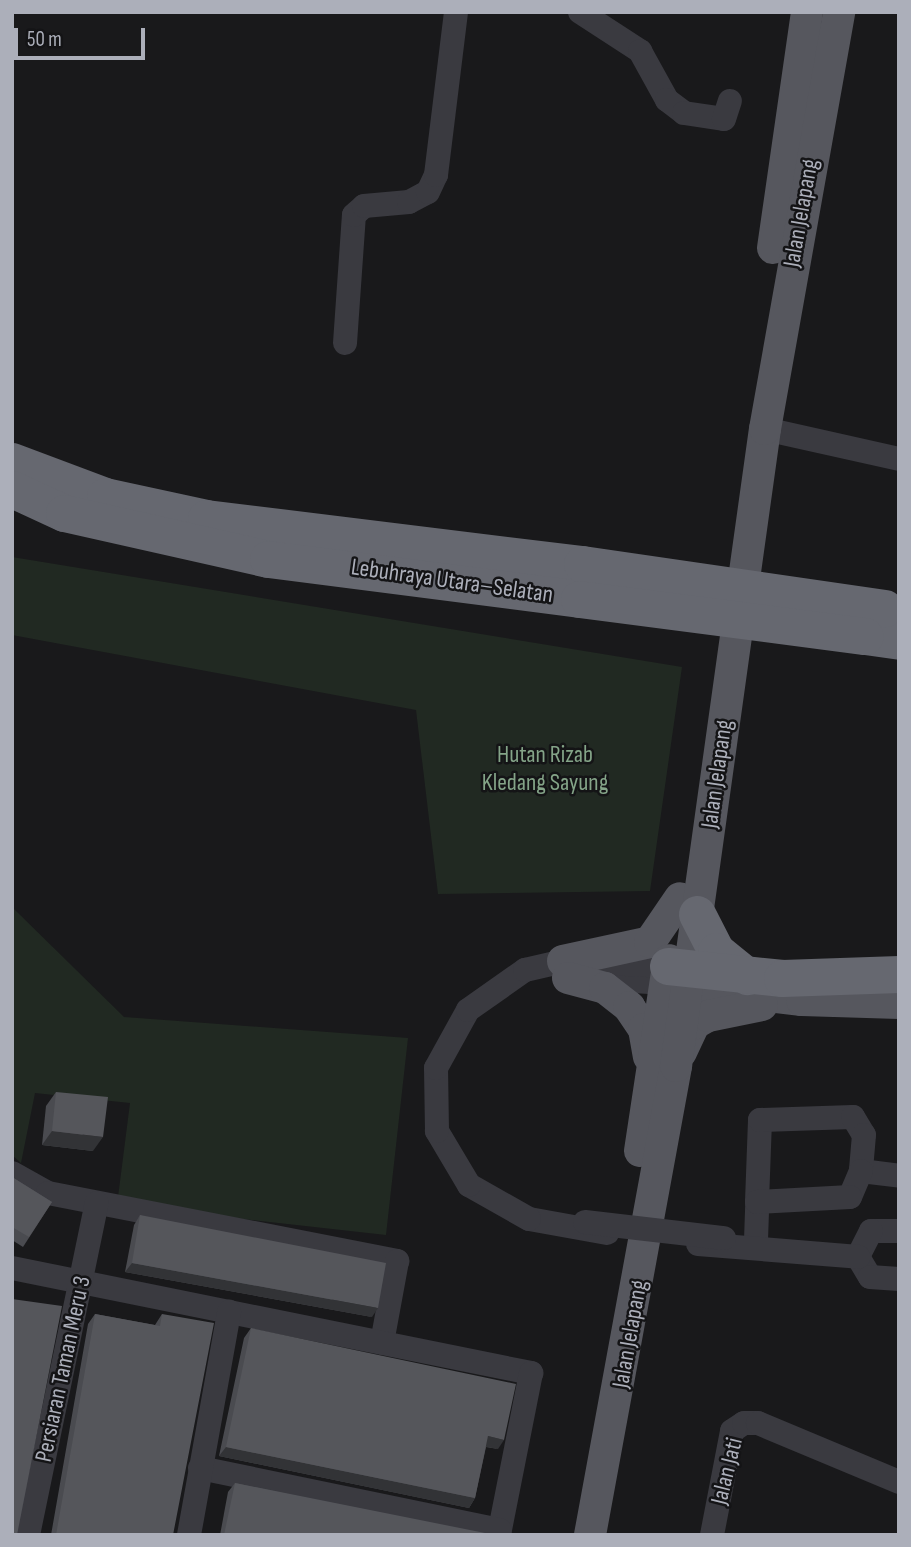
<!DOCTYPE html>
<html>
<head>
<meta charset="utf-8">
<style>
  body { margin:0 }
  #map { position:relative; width:911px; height:1547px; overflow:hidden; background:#19191b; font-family:"Sofia Sans Condensed",sans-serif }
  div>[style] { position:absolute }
  .green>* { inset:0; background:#212922 }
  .minor>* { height:24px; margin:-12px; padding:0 12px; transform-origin:12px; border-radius:12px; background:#3a3a40 }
  .major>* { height:32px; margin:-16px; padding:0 16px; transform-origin:16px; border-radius:16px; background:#56575e }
  .highway>* { height:37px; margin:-18.5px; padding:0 18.5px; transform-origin:18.5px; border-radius:18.5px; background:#666870 }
  .minor-bridge>* { height:24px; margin:-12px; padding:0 12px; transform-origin:12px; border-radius:12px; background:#3a3a40 }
  .highway-bridge>* { height:37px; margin:-18.5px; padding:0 18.5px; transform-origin:18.5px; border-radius:18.5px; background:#666870 }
  .wall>* { inset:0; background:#4a4b50 }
  .shaded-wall>* { inset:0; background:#323336 }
  .building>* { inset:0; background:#55565b }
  span { translate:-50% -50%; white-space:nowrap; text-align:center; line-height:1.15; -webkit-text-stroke:5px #141416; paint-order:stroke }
  .street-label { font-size:24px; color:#acafba }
  .park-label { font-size:24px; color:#84a488 }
  .frame { position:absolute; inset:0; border:14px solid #acafba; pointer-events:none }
  .scale { position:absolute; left:14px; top:28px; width:131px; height:32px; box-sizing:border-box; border:4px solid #acafba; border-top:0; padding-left:9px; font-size:21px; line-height:24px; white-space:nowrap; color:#acafba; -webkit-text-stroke:5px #141416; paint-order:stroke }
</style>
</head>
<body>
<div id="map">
  <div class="green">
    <i style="clip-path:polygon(12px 557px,682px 667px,650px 891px,438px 894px,416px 710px,12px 635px)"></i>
    <i style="clip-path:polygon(12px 907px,124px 1017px,408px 1038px,386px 1235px,117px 1205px,130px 1103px,35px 1093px,21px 1163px,12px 1155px)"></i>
  </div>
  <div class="minor">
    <i style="left:580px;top:12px;width:72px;rotate:33deg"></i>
    <i style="left:640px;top:51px;width:56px;rotate:61.1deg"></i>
    <i style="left:667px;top:100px;width:21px;rotate:37deg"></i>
    <i style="left:684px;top:113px;width:40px;rotate:8.5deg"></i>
    <i style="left:724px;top:119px;width:19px;rotate:-72deg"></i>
    <i style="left:345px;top:343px;width:128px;rotate:-86deg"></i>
    <i style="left:354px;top:215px;width:13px;rotate:-42deg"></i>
    <i style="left:364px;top:206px;width:45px;rotate:-5.1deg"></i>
    <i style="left:409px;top:202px;width:21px;rotate:-28deg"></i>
    <i style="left:428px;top:192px;width:19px;rotate:-65deg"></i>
    <i style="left:436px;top:175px;width:164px;rotate:-83deg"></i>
    <i style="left:765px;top:429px;width:137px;rotate:12.6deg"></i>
    <i style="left:586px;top:978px;width:79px;rotate:3.6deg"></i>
    <i style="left:861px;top:1171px;width:38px;rotate:7deg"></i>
    <i style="left:12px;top:1173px;width:41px;rotate:29.1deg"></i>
    <i style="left:48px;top:1193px;width:356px;rotate:11deg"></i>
    <i style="left:397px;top:1261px;width:83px;rotate:100.4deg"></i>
    <i style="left:899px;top:1231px;width:28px;rotate:180deg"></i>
    <i style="left:871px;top:1231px;width:29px;rotate:117deg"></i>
    <i style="left:858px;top:1257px;width:23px;rotate:59deg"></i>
    <i style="left:870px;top:1277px;width:29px;rotate:4deg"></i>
    <i style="left:607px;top:1233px;width:79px;rotate:-169.8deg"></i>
    <i style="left:529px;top:1219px;width:69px;rotate:-150.5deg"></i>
    <i style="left:469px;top:1185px;width:63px;rotate:-120.7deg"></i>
    <i style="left:437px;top:1131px;width:63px;rotate:-90.9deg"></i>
    <i style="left:436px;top:1068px;width:66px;rotate:-61.1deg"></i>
    <i style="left:468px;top:1010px;width:70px;rotate:-35.1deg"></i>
    <i style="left:525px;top:970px;width:39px;rotate:-13deg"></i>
    <i style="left:563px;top:961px;width:105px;rotate:2.7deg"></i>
    <i style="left:756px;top:1240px;width:38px;rotate:-88deg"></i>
    <i style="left:757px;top:1202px;width:82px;rotate:-87.9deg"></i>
    <i style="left:760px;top:1120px;width:93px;rotate:-1.8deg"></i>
    <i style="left:853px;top:1117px;width:21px;rotate:59deg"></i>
    <i style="left:864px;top:1135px;width:36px;rotate:95deg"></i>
    <i style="left:861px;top:1171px;width:28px;rotate:113deg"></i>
    <i style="left:850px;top:1197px;width:93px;rotate:176.9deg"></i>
    <i style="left:698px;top:1244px;width:161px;rotate:4.6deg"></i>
    <i style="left:12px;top:1268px;width:530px;rotate:11.44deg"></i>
    <i style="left:531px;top:1373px;width:165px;rotate:101.2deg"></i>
    <i style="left:200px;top:1468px;width:306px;rotate:11.7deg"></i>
    <i style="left:28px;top:1535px;width:339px;rotate:-78.3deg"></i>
    <i style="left:189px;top:1535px;width:227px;rotate:-79.8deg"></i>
    <i style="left:712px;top:1535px;width:106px;rotate:-79.1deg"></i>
    <i style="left:732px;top:1431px;width:14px;rotate:-34deg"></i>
    <i style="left:744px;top:1423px;width:14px"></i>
    <i style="left:758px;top:1423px;width:153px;rotate:22.7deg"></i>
  </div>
  <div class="major">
    <i style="left:773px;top:248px;width:238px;rotate:-81.8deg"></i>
    <i style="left:563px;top:961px;width:89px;rotate:-12.3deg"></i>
    <i style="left:650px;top:942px;width:53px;rotate:-55.7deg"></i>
    <i style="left:568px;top:978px;width:38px;rotate:15deg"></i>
    <i style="left:605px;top:988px;width:31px;rotate:38deg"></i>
    <i style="left:629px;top:1007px;width:27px;rotate:56deg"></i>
    <i style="left:644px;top:1029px;width:28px;rotate:80deg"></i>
    <i style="left:667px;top:984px;width:136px;rotate:6.8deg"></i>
    <i style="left:802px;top:1000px;width:97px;rotate:1.8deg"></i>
    <i style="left:681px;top:1052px;width:31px;rotate:-65deg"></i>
    <i style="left:694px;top:1024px;width:16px;rotate:-30deg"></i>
    <i style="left:708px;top:1016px;width:55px;rotate:-11.5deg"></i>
    <i style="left:640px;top:1151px;width:193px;rotate:-81.4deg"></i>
    <i style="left:590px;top:1535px;width:477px;rotate:-79.6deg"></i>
    <i style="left:676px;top:1066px;width:643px;rotate:-82.05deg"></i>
    <i style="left:765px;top:429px;width:424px;rotate:-79.9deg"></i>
  </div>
  <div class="highway">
    <i style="left:12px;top:461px;width:99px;rotate:20.6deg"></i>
    <i style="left:105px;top:496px;width:103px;rotate:12.3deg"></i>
    <i style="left:206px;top:518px;width:379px;rotate:7deg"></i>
    <i style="left:12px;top:489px;width:57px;rotate:24.8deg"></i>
    <i style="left:64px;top:513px;width:209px;rotate:12.7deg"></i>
    <i style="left:268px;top:559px;width:314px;rotate:7.3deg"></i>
    <i style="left:865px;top:636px;width:34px;rotate:8deg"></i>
    <i style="left:697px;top:914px;width:42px;rotate:62.8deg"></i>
    <i style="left:716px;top:951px;width:40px;rotate:39deg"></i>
    <i style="left:668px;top:966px;width:115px;rotate:6deg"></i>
    <i style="left:782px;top:978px;width:117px;rotate:-2deg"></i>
  </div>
  <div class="minor-bridge">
    <i style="left:585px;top:1222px;width:140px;rotate:6.6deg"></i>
  </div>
  <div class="highway-bridge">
    <i style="left:582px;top:564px;width:306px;rotate:8.3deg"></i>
    <i style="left:579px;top:599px;width:288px;rotate:7.4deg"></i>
  </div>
  <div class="wall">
    <i style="clip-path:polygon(56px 1092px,93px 1151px,42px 1145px,46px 1106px)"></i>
    <i style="clip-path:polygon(12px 1177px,52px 1202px,23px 1247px,12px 1240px)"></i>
    <i style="clip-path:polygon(140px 1215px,372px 1317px,125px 1272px,134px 1225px)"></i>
    <i style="clip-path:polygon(95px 1314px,155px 1325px,162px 1314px,173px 1535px,51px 1535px,88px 1324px)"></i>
    <i style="clip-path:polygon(251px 1328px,498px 1449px,486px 1447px,475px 1498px,469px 1508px,219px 1456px,244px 1338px)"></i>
    <i style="clip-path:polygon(235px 1483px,484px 1535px,220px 1535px,228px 1492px)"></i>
  </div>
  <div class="shaded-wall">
    <i style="clip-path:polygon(52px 1131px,103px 1137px,93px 1151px,42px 1145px)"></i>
    <i style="clip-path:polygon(132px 1263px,378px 1308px,372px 1317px,125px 1272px)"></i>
    <i style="clip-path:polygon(488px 1436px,504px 1440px,498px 1449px,482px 1446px)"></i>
    <i style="clip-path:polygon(226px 1447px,475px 1498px,469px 1508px,219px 1456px)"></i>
  </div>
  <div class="building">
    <i style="clip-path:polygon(56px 1092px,108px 1097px,103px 1137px,52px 1131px)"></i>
    <i style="clip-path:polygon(12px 1177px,52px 1202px,29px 1237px,12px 1227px)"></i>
    <i style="clip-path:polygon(140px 1215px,386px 1263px,378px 1308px,132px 1263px)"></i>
    <i style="clip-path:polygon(12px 1299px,62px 1306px,17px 1535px,12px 1535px)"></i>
    <i style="clip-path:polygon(95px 1314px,160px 1326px,162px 1314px,214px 1323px,173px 1535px,56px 1535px)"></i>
    <i style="clip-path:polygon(251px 1328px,516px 1384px,504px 1440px,488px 1436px,475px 1498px,226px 1447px)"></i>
    <i style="clip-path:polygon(235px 1483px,485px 1533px,484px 1535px,224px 1535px)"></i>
  </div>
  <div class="street-label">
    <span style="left:801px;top:213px;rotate:-80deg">Jalan Jelapang</span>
    <span style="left:452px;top:581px;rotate:8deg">Lebuhraya Utara–Selatan</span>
    <span style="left:717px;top:774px;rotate:-82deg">Jalan Jelapang</span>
    <span style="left:630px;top:1334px;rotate:-80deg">Jalan Jelapang</span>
    <span style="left:63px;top:1369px;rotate:-78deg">Persiaran Taman Meru 3</span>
    <span style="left:727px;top:1471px;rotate:-76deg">Jalan Jati</span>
  </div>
  <div class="park-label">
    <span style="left:545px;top:769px">Hutan Rizab<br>Kledang Sayung</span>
  </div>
  <div class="frame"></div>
  <div class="scale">50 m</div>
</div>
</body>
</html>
